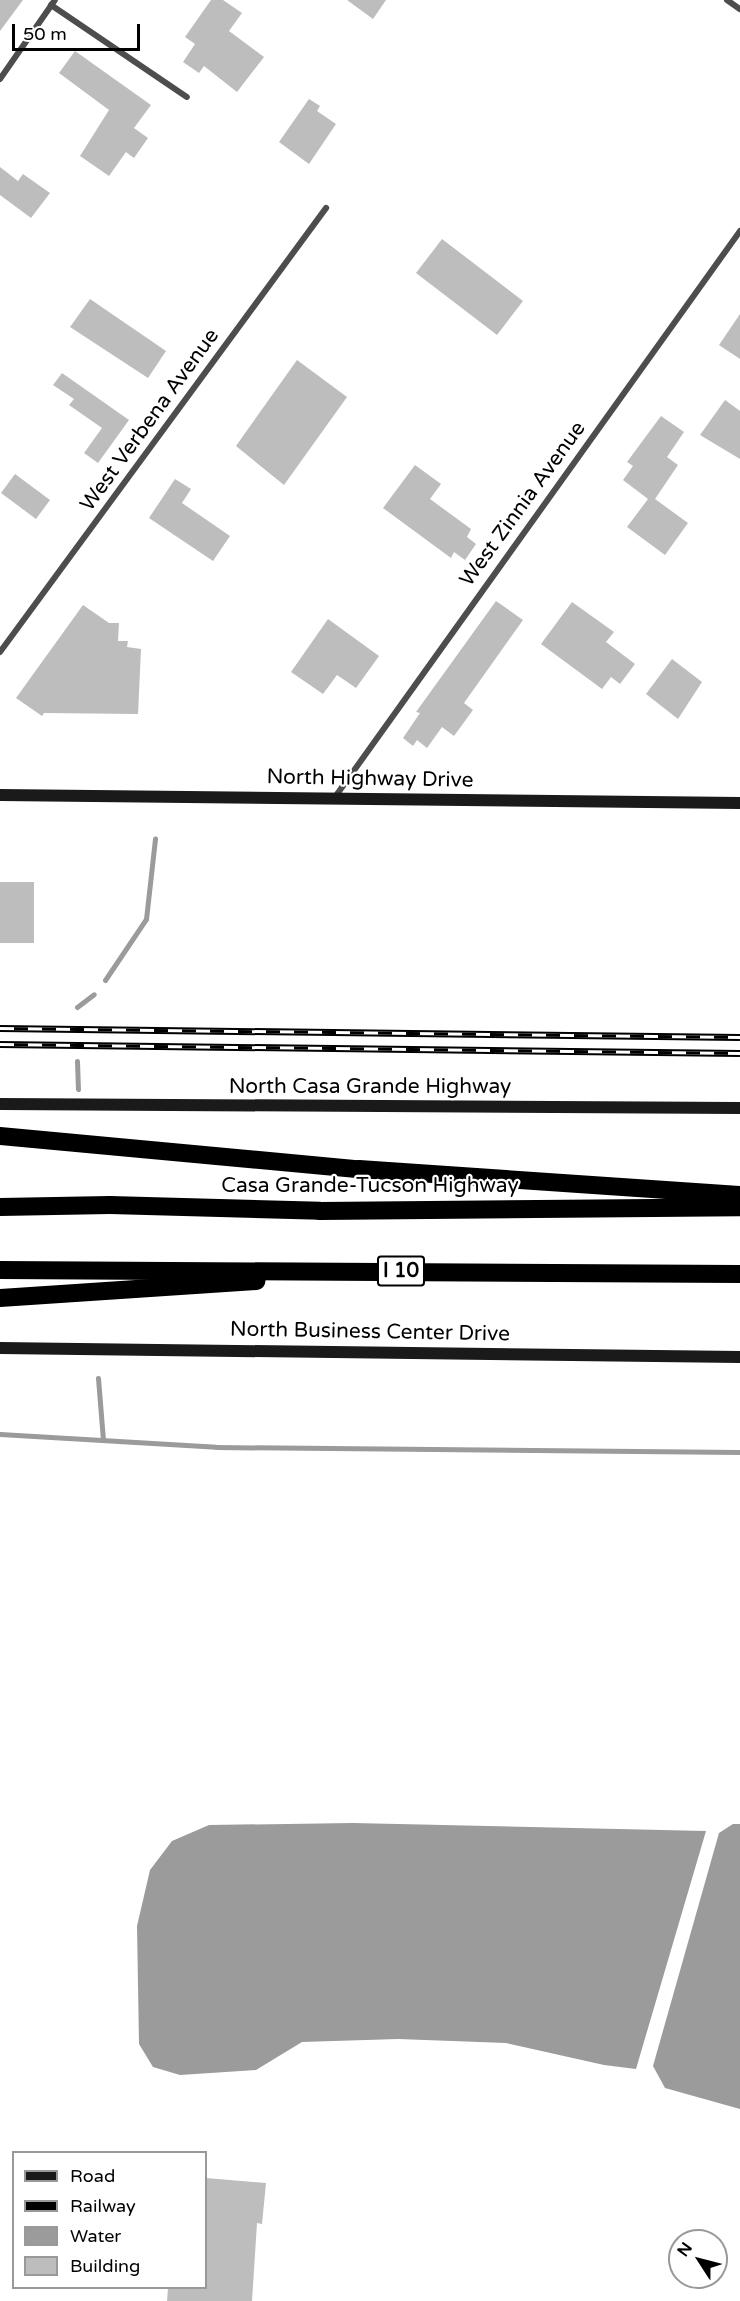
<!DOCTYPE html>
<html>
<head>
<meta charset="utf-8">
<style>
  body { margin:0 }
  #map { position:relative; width:740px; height:2301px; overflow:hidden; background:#fff; font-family:"Varela Round",sans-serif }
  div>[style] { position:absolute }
  .water>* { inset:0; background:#9b9b9b }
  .stream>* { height:5px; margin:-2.5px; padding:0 2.5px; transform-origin:2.5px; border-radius:2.5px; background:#9b9b9b }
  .building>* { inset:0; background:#bdbdbd }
  .street>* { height:6px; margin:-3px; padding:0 3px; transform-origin:3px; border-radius:3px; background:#4d4d4d }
  .secondary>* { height:12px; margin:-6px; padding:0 6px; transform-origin:6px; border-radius:6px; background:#1a1a1a }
  .highway>* { height:18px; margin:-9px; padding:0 9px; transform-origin:9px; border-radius:9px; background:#000 }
  .rail>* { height:7px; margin-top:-3.5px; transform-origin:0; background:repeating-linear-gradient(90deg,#fff 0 14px,#000 0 28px); box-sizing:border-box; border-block:2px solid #000 }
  span { translate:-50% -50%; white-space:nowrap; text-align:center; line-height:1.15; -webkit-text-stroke:4.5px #fff; paint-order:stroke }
  .shield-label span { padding:2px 4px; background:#fff; border:2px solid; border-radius:4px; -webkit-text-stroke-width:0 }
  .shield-label { font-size:20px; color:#000; font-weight:700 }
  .street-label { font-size:21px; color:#000 }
  .legend { position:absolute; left:12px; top:2151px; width:195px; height:138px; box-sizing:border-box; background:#fff; border:2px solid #999; margin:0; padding:8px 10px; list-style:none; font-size:18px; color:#000 }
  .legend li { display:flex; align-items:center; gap:12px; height:30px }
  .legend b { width:30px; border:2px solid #999 }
  .north { position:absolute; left:668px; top:2229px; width:60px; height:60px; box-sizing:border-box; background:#fff; border:2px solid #999; border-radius:50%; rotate:306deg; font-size:16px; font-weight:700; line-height:24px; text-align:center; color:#000 }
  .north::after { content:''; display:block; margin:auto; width:21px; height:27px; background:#000; clip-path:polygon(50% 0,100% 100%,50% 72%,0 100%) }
  .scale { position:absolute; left:12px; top:24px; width:128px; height:27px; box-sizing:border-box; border:3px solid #000; border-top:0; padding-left:8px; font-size:18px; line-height:21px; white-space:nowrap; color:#000; -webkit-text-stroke:4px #fff; paint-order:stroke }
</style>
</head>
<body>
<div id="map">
  <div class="water">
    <i style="clip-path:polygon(353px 1823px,706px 1831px,636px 2069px,604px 2065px,506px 2043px,398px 2039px,302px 2042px,256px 2070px,180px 2075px,153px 2067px,139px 2044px,137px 1926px,150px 1870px,172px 1841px,209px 1825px)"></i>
    <i style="clip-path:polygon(733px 1824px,740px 1824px,740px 2109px,665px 2088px,653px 2066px,719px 1833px)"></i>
  </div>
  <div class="stream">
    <i style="left:105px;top:980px;width:73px;rotate:-56.1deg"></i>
    <i style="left:146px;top:919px;width:81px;rotate:-83.6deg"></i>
    <i style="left:77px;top:1007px;width:21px;rotate:-37deg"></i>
    <i style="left:77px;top:1061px;width:28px;rotate:88deg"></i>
    <i style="left:98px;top:1378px;width:62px;rotate:85.4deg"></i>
    <i style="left:0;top:1434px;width:216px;rotate:3.4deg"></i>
    <i style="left:216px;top:1447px;width:524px;rotate:0.55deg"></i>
  </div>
  <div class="building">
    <i style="clip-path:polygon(0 0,23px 0,0 31px)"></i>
    <i style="clip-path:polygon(211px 0,223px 0,242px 13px,229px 31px,264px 57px,237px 92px,204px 66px,199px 73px,183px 62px,195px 44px,185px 37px)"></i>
    <i style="clip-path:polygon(347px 0,386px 0,373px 19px)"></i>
    <i style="clip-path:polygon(75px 51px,151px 105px,134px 128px,148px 138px,134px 158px,126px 152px,109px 176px,80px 156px,109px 110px,59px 73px)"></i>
    <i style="clip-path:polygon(309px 99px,320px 106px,317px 111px,336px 124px,309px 164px,279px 142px)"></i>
    <i style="clip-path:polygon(0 167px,18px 181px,23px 174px,50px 193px,31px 218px,0 195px)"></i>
    <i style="clip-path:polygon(442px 239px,523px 301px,497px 335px,416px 273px)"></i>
    <i style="clip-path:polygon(90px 299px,166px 351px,148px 378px,70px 327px)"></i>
    <i style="clip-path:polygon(740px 314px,740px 359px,719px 345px)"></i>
    <i style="clip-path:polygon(297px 360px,347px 397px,284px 485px,236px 446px)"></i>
    <i style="clip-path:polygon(62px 373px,129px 420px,98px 463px,84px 453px,102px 428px,69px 405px,74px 399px,53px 385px)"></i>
    <i style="clip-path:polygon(725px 400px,740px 411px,740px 459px,700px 435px)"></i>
    <i style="clip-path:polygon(661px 416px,684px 432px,667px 457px,678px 465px,655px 499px,688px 523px,665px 555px,627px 527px,648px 499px,623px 480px,633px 466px,627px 462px)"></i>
    <i style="clip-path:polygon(415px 465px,441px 484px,430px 499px,471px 529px,467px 537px,476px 544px,465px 560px,454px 552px,451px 558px,383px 508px)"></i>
    <i style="clip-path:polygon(15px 474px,50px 500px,36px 519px,1px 493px)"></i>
    <i style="clip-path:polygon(175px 479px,191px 489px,182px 503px,230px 536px,213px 561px,149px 518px)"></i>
    <i style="clip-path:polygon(496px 601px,523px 620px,464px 703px,473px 710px,454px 736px,442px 727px,427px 748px,417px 740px,413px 746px,403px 738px,420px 713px,416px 712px)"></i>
    <i style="clip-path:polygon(572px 602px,614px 632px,606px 642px,635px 664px,620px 684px,611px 677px,602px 689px,541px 644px)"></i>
    <i style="clip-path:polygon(83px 605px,109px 623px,119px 623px,118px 641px,128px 641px,127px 647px,141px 649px,138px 714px,44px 713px,42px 716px,16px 698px)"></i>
    <i style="clip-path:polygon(328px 619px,379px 656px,356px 688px,337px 675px,323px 694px,291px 672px)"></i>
    <i style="clip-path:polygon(672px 659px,702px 682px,678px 719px,646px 694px)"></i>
    <i style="clip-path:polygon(0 882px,34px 882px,34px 943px,0 943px)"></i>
    <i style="clip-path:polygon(206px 2178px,266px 2183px,262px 2224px,257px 2223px,252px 2301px,167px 2301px,168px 2288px,206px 2288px)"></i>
  </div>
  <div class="street">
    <i style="left:727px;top:0;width:16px;rotate:35deg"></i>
    <i style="left:51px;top:5px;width:164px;rotate:34.1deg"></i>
    <i style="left:0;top:79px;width:96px;rotate:-55.2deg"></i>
    <i style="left:0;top:652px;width:551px;rotate:-53.71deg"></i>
    <i style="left:335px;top:797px;width:696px;rotate:-54.41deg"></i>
  </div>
  <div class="secondary">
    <i style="left:0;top:795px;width:740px;rotate:0.62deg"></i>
    <i style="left:0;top:1104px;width:740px;rotate:0.31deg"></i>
    <i style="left:0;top:1348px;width:740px;rotate:0.7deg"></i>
  </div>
  <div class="highway">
    <i style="left:0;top:1136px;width:361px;rotate:5.3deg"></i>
    <i style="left:359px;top:1169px;width:382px;rotate:3.9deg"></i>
    <i style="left:0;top:1207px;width:110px;rotate:-1deg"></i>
    <i style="left:110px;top:1205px;width:210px;rotate:1.6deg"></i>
    <i style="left:320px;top:1211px;width:420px;rotate:-0.5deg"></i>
    <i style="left:0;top:1270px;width:740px;rotate:0.31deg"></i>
    <i style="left:0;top:1298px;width:257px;rotate:-3.8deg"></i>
  </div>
  <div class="rail">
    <i style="left:0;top:1028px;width:740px;rotate:0.7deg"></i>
    <i style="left:0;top:1044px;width:740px;rotate:0.7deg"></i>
  </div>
  <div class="shield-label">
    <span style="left:401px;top:1271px">I 10</span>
  </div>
  <div class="street-label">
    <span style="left:150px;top:420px;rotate:-54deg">West Verbena Avenue</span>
    <span style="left:523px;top:504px;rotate:-54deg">West Zinnia Avenue</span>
    <span style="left:370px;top:779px;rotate:1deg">North Highway Drive</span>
    <span style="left:370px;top:1087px">North Casa Grande Highway</span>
    <span style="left:370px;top:1186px">Casa Grande-Tucson Highway</span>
    <span style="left:370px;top:1332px;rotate:1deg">North Business Center Drive</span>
  </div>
  <ul class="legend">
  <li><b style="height:8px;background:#1a1a1a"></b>Road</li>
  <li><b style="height:8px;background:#000"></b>Railway</li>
  <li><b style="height:16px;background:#9b9b9b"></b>Water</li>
  <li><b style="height:16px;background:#bdbdbd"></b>Building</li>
  </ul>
  <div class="north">N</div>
  <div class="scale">50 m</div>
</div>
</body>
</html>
